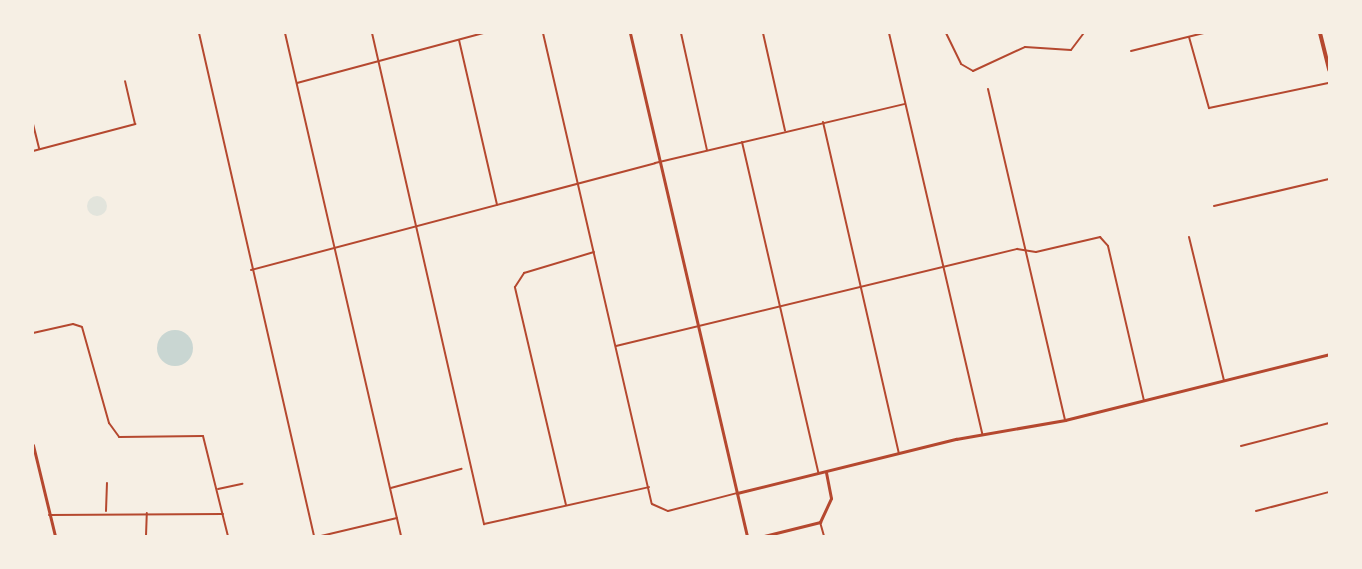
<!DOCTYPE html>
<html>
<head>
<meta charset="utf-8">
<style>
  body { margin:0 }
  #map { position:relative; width:1362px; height:569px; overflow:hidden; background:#f6efe4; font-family:"DM Sans",sans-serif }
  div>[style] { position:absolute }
  .green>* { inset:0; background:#e2e4dc }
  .round { border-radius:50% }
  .water>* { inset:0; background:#c9d6d2 }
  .service>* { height:1.5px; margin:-0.75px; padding:0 0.75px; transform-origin:0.75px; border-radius:0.75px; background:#b5482f }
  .minor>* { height:2px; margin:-1px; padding:0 1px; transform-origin:1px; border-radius:1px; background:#b5482f }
  .tertiary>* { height:3px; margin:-1.5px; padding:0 1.5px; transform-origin:1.5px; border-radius:1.5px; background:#b5482f }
  .secondary>* { height:4px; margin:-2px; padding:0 2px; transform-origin:2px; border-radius:2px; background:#b5482f }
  span { translate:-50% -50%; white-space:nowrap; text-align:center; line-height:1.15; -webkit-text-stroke:4.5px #f6efe4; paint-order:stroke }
  .frame { position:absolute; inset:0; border:34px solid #f6efe4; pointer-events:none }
</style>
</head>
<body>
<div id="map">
  <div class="green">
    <i class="round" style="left:87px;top:196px;width:20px;height:20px"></i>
  </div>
  <div class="water">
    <i class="round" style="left:157px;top:330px;width:36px;height:36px"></i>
  </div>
  <div class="service">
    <i style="left:391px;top:488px;width:73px;rotate:-15.2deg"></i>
  </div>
  <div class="minor">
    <i style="left:199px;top:33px;width:516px;rotate:77.12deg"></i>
    <i style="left:285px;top:33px;width:516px;rotate:77.01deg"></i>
    <i style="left:372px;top:33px;width:504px;rotate:77.15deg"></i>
    <i style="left:484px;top:524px;width:169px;rotate:-12.6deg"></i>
    <i style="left:543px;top:33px;width:483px;rotate:77deg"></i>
    <i style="left:652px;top:504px;width:17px;rotate:24deg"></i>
    <i style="left:668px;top:511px;width:71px;rotate:-14.6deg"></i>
    <i style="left:681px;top:33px;width:120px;rotate:77.5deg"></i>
    <i style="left:763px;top:33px;width:100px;rotate:77.3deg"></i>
    <i style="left:889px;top:33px;width:412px;rotate:76.9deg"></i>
    <i style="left:946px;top:33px;width:34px;rotate:64deg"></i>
    <i style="left:961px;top:64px;width:14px;rotate:30deg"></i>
    <i style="left:973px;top:71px;width:57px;rotate:-24.8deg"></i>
    <i style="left:1025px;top:47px;width:46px;rotate:3.7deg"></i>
    <i style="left:1071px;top:50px;width:21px;rotate:-53deg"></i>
    <i style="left:1189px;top:37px;width:74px;rotate:74.3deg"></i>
    <i style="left:1209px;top:108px;width:123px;rotate:-11.8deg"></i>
    <i style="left:459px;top:40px;width:169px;rotate:77deg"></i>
    <i style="left:1131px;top:51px;width:75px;rotate:-13.9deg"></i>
    <i style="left:297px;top:83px;width:194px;rotate:-15deg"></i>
    <i style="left:988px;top:89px;width:339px;rotate:76.9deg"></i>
    <i style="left:823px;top:122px;width:340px;rotate:77.1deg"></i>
    <i style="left:33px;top:124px;width:25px;rotate:76deg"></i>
    <i style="left:742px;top:142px;width:339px;rotate:77deg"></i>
    <i style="left:33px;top:151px;width:106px;rotate:-14.8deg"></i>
    <i style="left:135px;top:124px;width:44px;rotate:-103.1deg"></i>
    <i style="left:1214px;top:206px;width:118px;rotate:-13.2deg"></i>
    <i style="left:1189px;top:237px;width:148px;rotate:76.3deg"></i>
    <i style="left:251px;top:270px;width:418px;rotate:-14.8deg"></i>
    <i style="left:655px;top:163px;width:257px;rotate:-13.3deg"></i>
    <i style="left:33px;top:333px;width:41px;rotate:-12.7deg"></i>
    <i style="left:73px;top:324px;width:9px;rotate:18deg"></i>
    <i style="left:82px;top:327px;width:100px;rotate:74.3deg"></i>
    <i style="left:109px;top:423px;width:17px;rotate:54deg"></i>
    <i style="left:119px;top:437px;width:84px;rotate:-0.7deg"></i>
    <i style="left:203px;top:436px;width:103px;rotate:76deg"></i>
    <i style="left:616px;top:346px;width:413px;rotate:-13.6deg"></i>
    <i style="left:1017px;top:249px;width:19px;rotate:9deg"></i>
    <i style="left:1036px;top:252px;width:66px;rotate:-13.2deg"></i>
    <i style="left:1100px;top:237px;width:12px;rotate:48deg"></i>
    <i style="left:1108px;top:246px;width:159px;rotate:76.9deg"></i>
    <i style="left:1241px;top:446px;width:91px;rotate:-14.6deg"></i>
    <i style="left:218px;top:489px;width:25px;rotate:-12deg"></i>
    <i style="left:566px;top:505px;width:224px;rotate:-103.2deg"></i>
    <i style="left:515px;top:287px;width:17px;rotate:-57deg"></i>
    <i style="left:524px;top:273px;width:73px;rotate:-16.7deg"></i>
    <i style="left:106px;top:511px;width:28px;rotate:-88deg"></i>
    <i style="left:1256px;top:511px;width:75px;rotate:-14.6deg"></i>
    <i style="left:49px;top:515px;width:174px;rotate:-0.3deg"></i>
    <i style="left:820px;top:522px;width:15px;rotate:74deg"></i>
    <i style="left:146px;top:536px;width:23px;rotate:-88deg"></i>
    <i style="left:321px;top:536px;width:78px;rotate:-13.3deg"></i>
  </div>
  <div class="tertiary">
    <i style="left:630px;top:33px;width:516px;rotate:76.91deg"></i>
    <i style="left:33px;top:445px;width:94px;rotate:76.4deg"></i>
    <i style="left:737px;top:493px;width:226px;rotate:-13.9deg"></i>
    <i style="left:956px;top:439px;width:111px;rotate:-9.9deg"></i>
    <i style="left:1065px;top:420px;width:272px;rotate:-14deg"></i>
    <i style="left:764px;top:536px;width:58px;rotate:-14deg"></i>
    <i style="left:820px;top:522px;width:26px;rotate:-65deg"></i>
    <i style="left:831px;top:498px;width:26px;rotate:-101deg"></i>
  </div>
  <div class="secondary">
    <i style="left:1320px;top:33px;width:38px;rotate:76deg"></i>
  </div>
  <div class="frame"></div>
</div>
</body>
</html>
